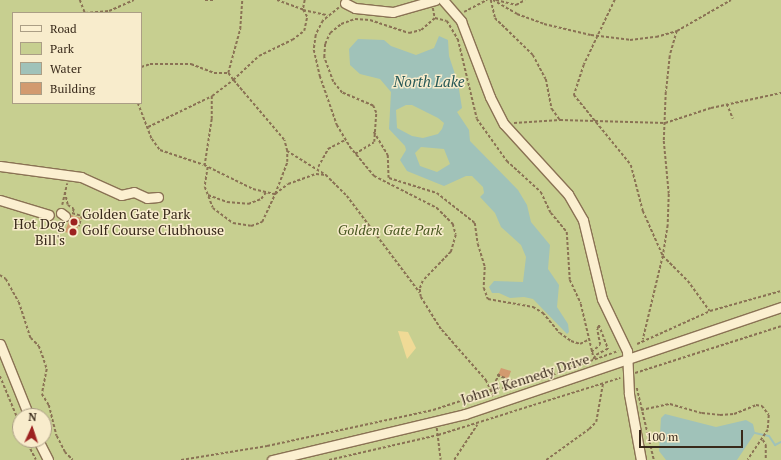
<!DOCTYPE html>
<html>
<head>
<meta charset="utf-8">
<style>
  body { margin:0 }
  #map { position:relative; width:781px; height:460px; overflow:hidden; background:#f1e2bc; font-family:"PT Serif",serif }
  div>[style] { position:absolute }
  .green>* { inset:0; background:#c7cf90 }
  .sand>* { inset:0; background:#f0da96 }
  .water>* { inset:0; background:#a0c2b9 }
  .stream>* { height:2px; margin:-1px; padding:0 1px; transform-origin:1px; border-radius:1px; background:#a0c2b9 }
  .building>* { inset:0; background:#d29a6f }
  .path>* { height:1.5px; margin-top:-0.75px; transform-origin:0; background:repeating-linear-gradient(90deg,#8a7254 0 3px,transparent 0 5px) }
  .roads { filter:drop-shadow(1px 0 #8a7254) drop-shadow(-1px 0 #8a7254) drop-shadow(0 1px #8a7254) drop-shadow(0 -1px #8a7254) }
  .minor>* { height:9px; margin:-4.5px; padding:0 4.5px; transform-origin:4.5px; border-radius:4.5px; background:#fbefd0 }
  .dots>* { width:11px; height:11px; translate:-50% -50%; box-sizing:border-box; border:2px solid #f8eccc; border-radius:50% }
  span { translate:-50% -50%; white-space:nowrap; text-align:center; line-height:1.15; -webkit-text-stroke:3px #f8eccc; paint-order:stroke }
  .poi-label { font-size:14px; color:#38291a }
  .left { translate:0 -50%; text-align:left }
  .right { translate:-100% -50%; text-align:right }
  .park-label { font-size:14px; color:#47561f; font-style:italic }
  .street-label { font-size:14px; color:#38291a }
  .water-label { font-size:15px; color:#285957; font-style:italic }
  .legend { position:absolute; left:12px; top:12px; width:130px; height:92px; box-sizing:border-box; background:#f8eccc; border:1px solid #ab9e85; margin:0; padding:5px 7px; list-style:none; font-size:12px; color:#38291a }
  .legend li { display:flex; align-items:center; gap:8px; height:20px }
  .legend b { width:20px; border:1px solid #ab9e85 }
  .north { position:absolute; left:12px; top:408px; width:40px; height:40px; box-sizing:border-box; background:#f8eccc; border:1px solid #ab9e85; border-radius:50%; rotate:3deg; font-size:11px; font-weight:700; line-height:16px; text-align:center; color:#38291a }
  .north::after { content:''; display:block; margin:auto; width:14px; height:18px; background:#9d2220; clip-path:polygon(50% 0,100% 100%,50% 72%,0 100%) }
  .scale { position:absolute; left:639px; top:430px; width:104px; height:18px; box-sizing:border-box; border:2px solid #38291a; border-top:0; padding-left:5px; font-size:12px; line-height:14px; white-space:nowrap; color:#38291a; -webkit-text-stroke:3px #f8eccc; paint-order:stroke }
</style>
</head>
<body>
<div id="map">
  <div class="green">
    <i style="clip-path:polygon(evenodd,0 0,781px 0,781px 460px,0 460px,0 0,13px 13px,141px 13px,141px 103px,13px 103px,13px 13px,0 0,20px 416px,44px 416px,44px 440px,20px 440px,20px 416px)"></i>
  </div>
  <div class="sand">
    <i style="clip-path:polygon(398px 331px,408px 332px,416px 348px,407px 359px)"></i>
  </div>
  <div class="water">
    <i style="clip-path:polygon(evenodd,439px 36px,448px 40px,449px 56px,458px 83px,462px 108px,457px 112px,469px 130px,470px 141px,518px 190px,527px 205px,531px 222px,550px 245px,548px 269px,559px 285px,557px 307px,568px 324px,569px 332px,567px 334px,533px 299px,524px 297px,510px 298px,499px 293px,492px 293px,489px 287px,494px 281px,523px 282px,526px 257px,521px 245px,501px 227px,495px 213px,480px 197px,484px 193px,483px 187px,472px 176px,466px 176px,444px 186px,407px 171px,400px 160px,406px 150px,405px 146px,389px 129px,391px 92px,380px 79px,360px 74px,350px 65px,349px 49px,358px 39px,384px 40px,391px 46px,416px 55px,434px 48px,439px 36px,406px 105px,412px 105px,438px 118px,444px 123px,442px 129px,438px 134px,423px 138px,412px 136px,397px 128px,396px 110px,406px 105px,439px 36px,421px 147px,444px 149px,450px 164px,437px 172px,420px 166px,415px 153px,421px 147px)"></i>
    <i style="clip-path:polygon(665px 414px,716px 427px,746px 420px,753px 424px,755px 433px,737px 460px,666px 460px,659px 451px,661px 418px)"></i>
  </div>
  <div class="stream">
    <i style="left:755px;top:433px;width:14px;rotate:12deg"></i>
    <i style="left:769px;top:436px;width:11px;rotate:56deg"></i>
    <i style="left:775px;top:445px;width:7px;rotate:-27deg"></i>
  </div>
  <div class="building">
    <i style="clip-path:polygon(71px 215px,81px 218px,75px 235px,65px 232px)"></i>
    <i style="clip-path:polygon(501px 368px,511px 371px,508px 379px,498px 375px)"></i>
  </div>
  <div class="path">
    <i style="left:80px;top:0;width:14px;rotate:69deg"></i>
    <i style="left:205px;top:0;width:9px"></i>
    <i style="left:305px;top:0;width:10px;rotate:101deg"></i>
    <i style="left:303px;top:10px;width:25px;rotate:12deg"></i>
    <i style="left:491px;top:0;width:18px;rotate:77deg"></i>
    <i style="left:495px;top:18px;width:53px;rotate:44.2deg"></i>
    <i style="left:533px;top:55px;width:27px;rotate:62deg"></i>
    <i style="left:546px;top:79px;width:31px;rotate:79deg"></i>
    <i style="left:552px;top:109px;width:14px;rotate:54deg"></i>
    <i style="left:560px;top:120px;width:105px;rotate:1.6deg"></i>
    <i style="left:665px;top:123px;width:48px;rotate:-18.1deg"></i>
    <i style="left:711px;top:108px;width:72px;rotate:-12.1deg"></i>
    <i style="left:493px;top:0;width:28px;rotate:30deg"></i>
    <i style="left:517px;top:14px;width:29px;rotate:20deg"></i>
    <i style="left:544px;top:24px;width:48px;rotate:13.2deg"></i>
    <i style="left:591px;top:35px;width:39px;rotate:7deg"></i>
    <i style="left:630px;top:40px;width:26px;rotate:-7deg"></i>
    <i style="left:656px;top:37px;width:22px;rotate:-16deg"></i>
    <i style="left:677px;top:31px;width:62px;rotate:-29.9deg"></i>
    <i style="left:496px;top:0;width:21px;rotate:14deg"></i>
    <i style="left:516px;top:5px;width:10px;rotate:-29deg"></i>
    <i style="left:615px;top:0;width:72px;rotate:115.5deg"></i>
    <i style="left:584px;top:65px;width:32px;rotate:108deg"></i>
    <i style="left:574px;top:95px;width:90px;rotate:50.8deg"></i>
    <i style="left:631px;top:165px;width:48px;rotate:75.4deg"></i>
    <i style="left:643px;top:211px;width:49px;rotate:66deg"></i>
    <i style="left:663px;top:256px;width:86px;rotate:103.4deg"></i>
    <i style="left:339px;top:8px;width:21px;rotate:141deg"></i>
    <i style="left:323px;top:21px;width:16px;rotate:117deg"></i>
    <i style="left:316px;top:35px;width:15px;rotate:98deg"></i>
    <i style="left:314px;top:50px;width:27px;rotate:77deg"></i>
    <i style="left:320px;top:76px;width:52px;rotate:70.9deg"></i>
    <i style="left:337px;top:125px;width:26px;rotate:59deg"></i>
    <i style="left:350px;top:147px;width:38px;rotate:50deg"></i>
    <i style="left:374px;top:176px;width:71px;rotate:26.9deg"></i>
    <i style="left:437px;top:208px;width:23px;rotate:45deg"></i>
    <i style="left:453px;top:224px;width:11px;rotate:75deg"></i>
    <i style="left:456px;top:235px;width:18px;rotate:106deg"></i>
    <i style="left:451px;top:252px;width:40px;rotate:134deg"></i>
    <i style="left:423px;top:281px;width:9px;rotate:111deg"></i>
    <i style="left:420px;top:289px;width:8px;rotate:83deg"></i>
    <i style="left:421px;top:297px;width:39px;rotate:58deg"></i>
    <i style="left:442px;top:330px;width:67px;rotate:48.7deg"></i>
    <i style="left:486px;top:380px;width:19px;rotate:65deg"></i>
    <i style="left:433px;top:8px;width:10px;rotate:79deg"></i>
    <i style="left:464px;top:12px;width:26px;rotate:-28deg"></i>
    <i style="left:85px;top:13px;width:24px;rotate:-5deg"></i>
    <i style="left:109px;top:11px;width:27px;rotate:-24deg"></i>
    <i style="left:677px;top:31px;width:26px;rotate:106deg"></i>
    <i style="left:670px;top:56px;width:36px;rotate:96deg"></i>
    <i style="left:666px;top:92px;width:49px;rotate:92.3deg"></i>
    <i style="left:664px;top:141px;width:53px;rotate:84.6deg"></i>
    <i style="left:669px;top:194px;width:31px;rotate:92deg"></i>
    <i style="left:668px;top:225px;width:31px;rotate:99deg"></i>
    <i style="left:663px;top:256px;width:35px;rotate:45deg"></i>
    <i style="left:688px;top:281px;width:37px;rotate:54deg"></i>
    <i style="left:141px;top:67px;width:9px;rotate:-18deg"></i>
    <i style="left:150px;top:64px;width:41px"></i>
    <i style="left:191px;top:64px;width:25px;rotate:21deg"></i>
    <i style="left:214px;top:73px;width:14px"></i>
    <i style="left:228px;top:73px;width:46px;rotate:-74.7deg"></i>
    <i style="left:240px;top:29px;width:29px;rotate:-86deg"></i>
    <i style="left:212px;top:96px;width:26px;rotate:-37deg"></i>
    <i style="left:233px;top:80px;width:9px;rotate:-126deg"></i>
    <i style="left:138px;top:103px;width:39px;rotate:69deg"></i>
    <i style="left:152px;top:139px;width:14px;rotate:54deg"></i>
    <i style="left:160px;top:150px;width:46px;rotate:18.8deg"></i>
    <i style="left:204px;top:165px;width:55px;rotate:26.1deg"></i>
    <i style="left:253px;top:189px;width:23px;rotate:13deg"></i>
    <i style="left:275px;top:194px;width:34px;rotate:-69deg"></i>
    <i style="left:287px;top:162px;width:11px;rotate:-90deg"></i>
    <i style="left:287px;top:151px;width:11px;rotate:-105deg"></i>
    <i style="left:284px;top:140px;width:79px;rotate:-130.4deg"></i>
    <i style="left:233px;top:80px;width:35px;rotate:-43deg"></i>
    <i style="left:259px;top:56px;width:37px;rotate:-26deg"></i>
    <i style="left:292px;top:40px;width:15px;rotate:-37deg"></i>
    <i style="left:304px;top:31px;width:14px;rotate:-78deg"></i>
    <i style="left:307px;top:17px;width:8px;rotate:-120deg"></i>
    <i style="left:303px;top:10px;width:29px;rotate:-160deg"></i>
    <i style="left:727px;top:104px;width:16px;rotate:68deg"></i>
    <i style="left:514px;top:123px;width:46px;rotate:-3.7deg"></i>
    <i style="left:148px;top:127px;width:71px;rotate:-25.8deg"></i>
    <i style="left:212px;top:96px;width:23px;rotate:90deg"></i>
    <i style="left:212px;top:119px;width:47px;rotate:98.7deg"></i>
    <i style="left:374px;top:132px;width:27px;rotate:59deg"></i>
    <i style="left:388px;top:155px;width:23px;rotate:88deg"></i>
    <i style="left:389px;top:178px;width:50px;rotate:17.4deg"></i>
    <i style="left:437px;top:193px;width:48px;rotate:38.3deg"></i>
    <i style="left:475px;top:223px;width:21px;rotate:82deg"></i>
    <i style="left:478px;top:244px;width:24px;rotate:73deg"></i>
    <i style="left:485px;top:267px;width:21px;rotate:93deg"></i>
    <i style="left:484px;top:288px;width:12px;rotate:70deg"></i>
    <i style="left:488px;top:299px;width:46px;rotate:10.1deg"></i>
    <i style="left:533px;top:307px;width:12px;rotate:31deg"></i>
    <i style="left:543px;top:313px;width:26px;rotate:50deg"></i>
    <i style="left:560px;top:333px;width:14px;rotate:36deg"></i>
    <i style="left:571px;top:341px;width:9px;rotate:18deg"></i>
    <i style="left:580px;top:344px;width:9px;rotate:-27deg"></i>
    <i style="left:287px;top:151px;width:46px;rotate:31.6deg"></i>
    <i style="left:355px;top:154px;width:22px;rotate:-32deg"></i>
    <i style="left:374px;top:142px;width:29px;rotate:-86deg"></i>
    <i style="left:376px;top:113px;width:8px;rotate:-113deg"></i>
    <i style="left:373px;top:106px;width:34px;rotate:-157deg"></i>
    <i style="left:342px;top:93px;width:14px;rotate:-129deg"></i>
    <i style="left:333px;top:82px;width:27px;rotate:-110deg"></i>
    <i style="left:324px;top:57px;width:13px;rotate:-86deg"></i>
    <i style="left:325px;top:44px;width:12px;rotate:-66deg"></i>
    <i style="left:330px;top:33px;width:14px;rotate:-39deg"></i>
    <i style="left:341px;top:24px;width:15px;rotate:-20deg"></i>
    <i style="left:355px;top:19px;width:15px;rotate:4deg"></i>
    <i style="left:370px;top:20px;width:41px;rotate:18.4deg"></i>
    <i style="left:409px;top:33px;width:12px;rotate:-14deg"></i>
    <i style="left:421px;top:30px;width:18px;rotate:-41deg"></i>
    <i style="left:435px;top:18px;width:12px;rotate:14deg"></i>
    <i style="left:447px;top:21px;width:21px;rotate:59deg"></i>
    <i style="left:458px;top:39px;width:82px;rotate:76.6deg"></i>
    <i style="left:477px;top:119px;width:52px;rotate:54.5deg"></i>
    <i style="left:507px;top:161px;width:46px;rotate:42.4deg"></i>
    <i style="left:541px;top:192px;width:23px;rotate:65deg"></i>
    <i style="left:551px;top:213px;width:25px;rotate:50deg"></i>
    <i style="left:567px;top:232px;width:48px;rotate:86.4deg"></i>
    <i style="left:570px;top:280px;width:26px;rotate:65deg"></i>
    <i style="left:581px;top:304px;width:57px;rotate:76.7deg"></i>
    <i style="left:208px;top:167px;width:20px;rotate:99deg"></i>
    <i style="left:205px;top:187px;width:22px;rotate:69deg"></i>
    <i style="left:213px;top:208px;width:25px;rotate:37deg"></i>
    <i style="left:233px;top:223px;width:18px;rotate:9deg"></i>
    <i style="left:251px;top:226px;width:12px;rotate:-20deg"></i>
    <i style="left:262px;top:222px;width:31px;rotate:-65deg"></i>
    <i style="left:275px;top:194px;width:16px;rotate:-38deg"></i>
    <i style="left:288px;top:184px;width:30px;rotate:-20deg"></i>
    <i style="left:316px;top:174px;width:10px;rotate:6deg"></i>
    <i style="left:326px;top:175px;width:30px;rotate:45deg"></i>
    <i style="left:347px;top:196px;width:121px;rotate:53deg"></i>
    <i style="left:318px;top:167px;width:21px;rotate:-61deg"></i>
    <i style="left:328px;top:149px;width:19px;rotate:-28deg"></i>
    <i style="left:65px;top:192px;width:13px;rotate:77deg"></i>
    <i style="left:68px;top:205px;width:7px;rotate:34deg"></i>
    <i style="left:74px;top:209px;width:4px;rotate:104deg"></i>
    <i style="left:208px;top:195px;width:20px;rotate:20deg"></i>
    <i style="left:227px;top:202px;width:21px;rotate:5deg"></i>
    <i style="left:248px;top:204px;width:14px;rotate:-21deg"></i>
    <i style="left:261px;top:199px;width:9px;rotate:-54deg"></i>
    <i style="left:62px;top:205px;width:22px;rotate:-77deg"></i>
    <i style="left:72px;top:213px;width:10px;rotate:17deg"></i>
    <i style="left:82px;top:216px;width:11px;rotate:105deg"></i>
    <i style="left:0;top:275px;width:7px;rotate:34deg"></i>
    <i style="left:6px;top:279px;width:26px;rotate:61deg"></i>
    <i style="left:19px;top:302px;width:38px;rotate:72deg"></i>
    <i style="left:31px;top:338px;width:11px;rotate:45deg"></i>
    <i style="left:39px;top:346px;width:15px;rotate:70deg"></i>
    <i style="left:44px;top:360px;width:9px;rotate:72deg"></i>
    <i style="left:47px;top:369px;width:25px;rotate:101deg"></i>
    <i style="left:42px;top:394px;width:13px;rotate:58deg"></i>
    <i style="left:49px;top:405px;width:32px;rotate:76deg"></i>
    <i style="left:57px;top:436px;width:18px;rotate:63deg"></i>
    <i style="left:65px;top:452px;width:11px;rotate:45deg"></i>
    <i style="left:637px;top:344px;width:80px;rotate:-24.3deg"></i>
    <i style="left:710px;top:311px;width:74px;rotate:-15.7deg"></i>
    <i style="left:591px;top:352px;width:11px;rotate:-38deg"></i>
    <i style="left:600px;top:345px;width:16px;rotate:-101deg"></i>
    <i style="left:597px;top:329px;width:4px;rotate:-63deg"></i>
    <i style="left:599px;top:325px;width:26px;rotate:69deg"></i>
    <i style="left:608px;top:349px;width:15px;rotate:152deg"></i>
    <i style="left:595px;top:356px;width:3px;rotate:90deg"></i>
    <i style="left:635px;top:373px;width:153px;rotate:-17.8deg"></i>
    <i style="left:497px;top:375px;width:27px;rotate:20deg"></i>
    <i style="left:0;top:376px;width:52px;rotate:67.4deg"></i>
    <i style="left:637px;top:388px;width:74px;rotate:76.7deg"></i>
    <i style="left:491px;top:390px;width:18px;rotate:-63deg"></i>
    <i style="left:641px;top:410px;width:30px;rotate:-12deg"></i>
    <i style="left:670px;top:404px;width:33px;rotate:16deg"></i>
    <i style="left:702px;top:413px;width:18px;rotate:6deg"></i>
    <i style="left:720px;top:415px;width:14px;rotate:-4deg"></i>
    <i style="left:734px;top:414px;width:24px;rotate:-22deg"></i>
    <i style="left:756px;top:405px;width:6px;rotate:9deg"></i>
    <i style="left:762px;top:406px;width:11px;rotate:52deg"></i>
    <i style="left:769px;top:415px;width:15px;rotate:94deg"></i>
    <i style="left:768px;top:430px;width:36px;rotate:124deg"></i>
    <i style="left:437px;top:428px;width:32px;rotate:83deg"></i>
    <i style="left:26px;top:440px;width:22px;rotate:63deg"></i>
    <i style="left:763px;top:440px;width:6px;rotate:59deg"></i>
    <i style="left:766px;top:445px;width:15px;rotate:90deg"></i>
    <i style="left:181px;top:460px;width:87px;rotate:-9.2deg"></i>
    <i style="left:267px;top:446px;width:170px;rotate:-12.2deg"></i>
    <i style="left:433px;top:410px;width:67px;rotate:-18.2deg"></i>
    <i style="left:497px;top:389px;width:47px;rotate:-13.4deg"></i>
    <i style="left:543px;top:378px;width:80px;rotate:-19.8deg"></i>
    <i style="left:329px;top:460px;width:112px;rotate:-12.9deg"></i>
    <i style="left:438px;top:435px;width:191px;rotate:-17.4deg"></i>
    <i style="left:454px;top:460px;width:42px;rotate:-56.7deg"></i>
    <i style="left:546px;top:460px;width:53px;rotate:-35.8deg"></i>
    <i style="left:589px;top:429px;width:10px;rotate:-45deg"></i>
    <i style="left:596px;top:422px;width:40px;rotate:-80deg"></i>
  </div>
  <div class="roads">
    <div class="minor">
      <i style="left:443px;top:0;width:28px;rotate:49deg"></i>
      <i style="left:461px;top:21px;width:81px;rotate:69.1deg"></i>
      <i style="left:490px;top:97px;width:30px;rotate:63deg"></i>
      <i style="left:504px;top:124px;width:95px;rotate:47.6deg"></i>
      <i style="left:568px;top:194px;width:30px;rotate:60deg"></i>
      <i style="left:583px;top:220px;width:81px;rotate:76.5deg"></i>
      <i style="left:602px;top:299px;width:58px;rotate:64.3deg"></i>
      <i style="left:627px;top:351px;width:43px;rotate:87.3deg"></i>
      <i style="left:629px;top:394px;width:67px;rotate:79.7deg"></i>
      <i style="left:345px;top:3px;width:11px;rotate:27deg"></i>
      <i style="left:355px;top:8px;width:38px;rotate:6deg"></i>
      <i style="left:393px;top:12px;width:44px;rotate:-15.9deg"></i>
      <i style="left:0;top:166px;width:82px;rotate:7.7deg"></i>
      <i style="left:81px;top:177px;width:44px;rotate:24.2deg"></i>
      <i style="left:121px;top:195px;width:13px;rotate:-13deg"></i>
      <i style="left:134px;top:192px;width:14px;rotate:25deg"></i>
      <i style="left:147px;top:198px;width:11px;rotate:-5deg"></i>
      <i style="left:0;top:200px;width:51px;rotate:17deg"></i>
      <i style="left:61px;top:213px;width:5px;rotate:37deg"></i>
      <i style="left:0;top:344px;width:78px;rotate:68.1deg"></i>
      <i style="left:38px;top:440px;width:22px;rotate:63deg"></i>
      <i style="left:272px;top:460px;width:198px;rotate:-13.4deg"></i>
      <i style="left:465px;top:414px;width:334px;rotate:-18.7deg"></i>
    </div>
  </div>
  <div class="dots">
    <i style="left:74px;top:222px;background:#9d2220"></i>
    <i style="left:73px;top:232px;background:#9d2220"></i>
  </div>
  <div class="poi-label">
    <span class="left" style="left:82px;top:222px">Golden Gate Park<br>Golf Course Clubhouse</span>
    <span class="right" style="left:65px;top:232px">Hot Dog<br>Bill's</span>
  </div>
  <div class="park-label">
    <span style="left:390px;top:230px">Golden Gate Park</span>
  </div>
  <div class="street-label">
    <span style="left:525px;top:379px;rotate:-18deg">John F Kennedy Drive</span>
  </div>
  <div class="water-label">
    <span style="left:429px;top:82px">North Lake</span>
  </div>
  <ul class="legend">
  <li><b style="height:5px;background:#fbefd0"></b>Road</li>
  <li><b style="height:11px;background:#c7cf90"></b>Park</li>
  <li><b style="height:11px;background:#a0c2b9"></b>Water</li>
  <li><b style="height:11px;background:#d29a6f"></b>Building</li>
  </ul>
  <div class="north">N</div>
  <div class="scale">100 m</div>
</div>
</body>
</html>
